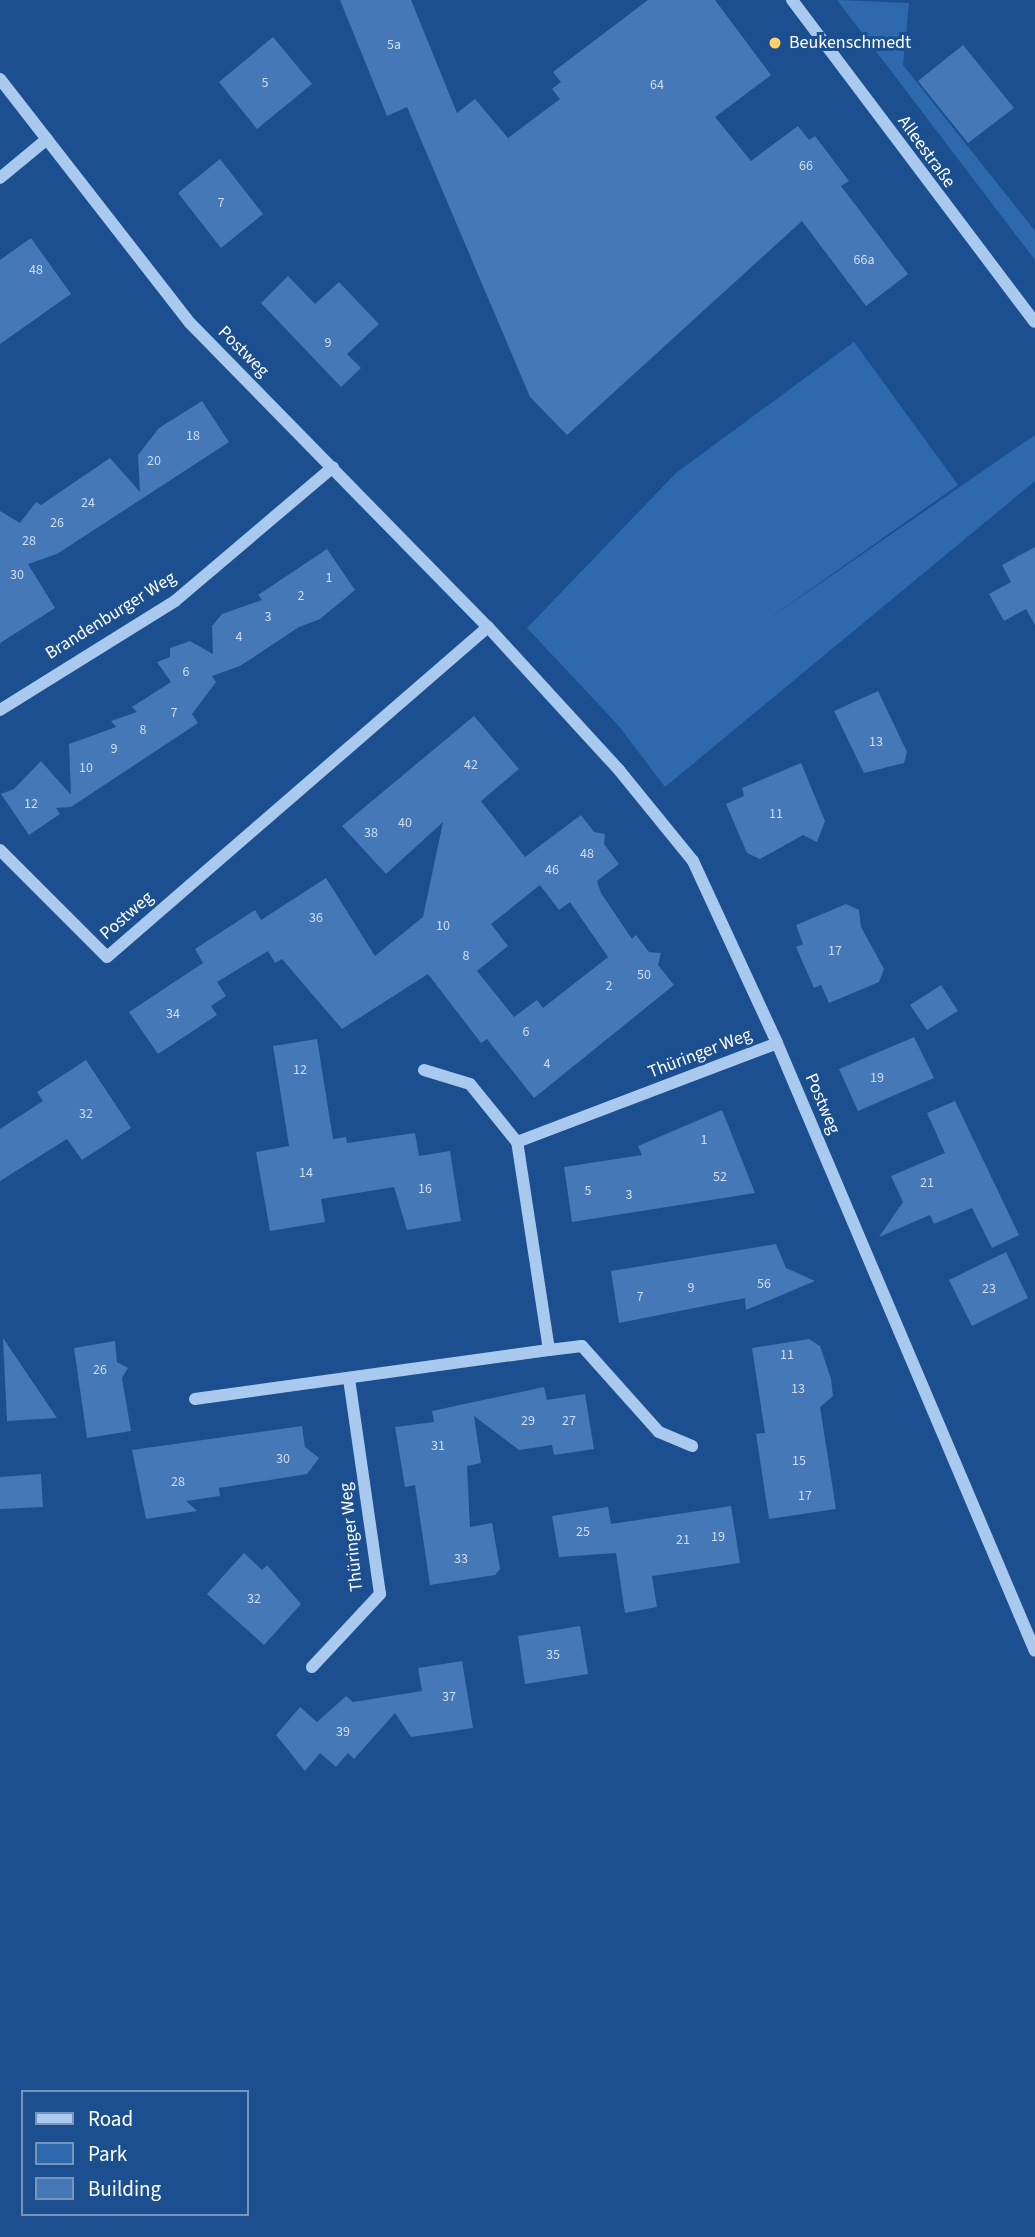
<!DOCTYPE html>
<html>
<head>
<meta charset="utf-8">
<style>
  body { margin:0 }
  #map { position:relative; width:1035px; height:2237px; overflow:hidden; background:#1b4f8f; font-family:"Source Sans 3",sans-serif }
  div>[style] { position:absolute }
  .green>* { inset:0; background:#2e69ad }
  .building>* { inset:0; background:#4478b7 }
  .minor>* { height:12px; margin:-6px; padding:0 6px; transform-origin:6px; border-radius:6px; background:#a9c9ee }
  .dots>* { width:19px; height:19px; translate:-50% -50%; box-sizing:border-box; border:4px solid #1b4f8f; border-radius:50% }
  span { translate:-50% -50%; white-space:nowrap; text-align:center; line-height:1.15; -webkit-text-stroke:6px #1b4f8f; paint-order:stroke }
  .number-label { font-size:14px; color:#d0dded }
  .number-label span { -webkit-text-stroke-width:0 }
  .poi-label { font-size:18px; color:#fff }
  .left { translate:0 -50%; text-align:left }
  .street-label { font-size:18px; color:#fff }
  .legend { position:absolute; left:21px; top:2090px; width:228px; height:126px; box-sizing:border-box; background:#1b4f8f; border:2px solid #7695bc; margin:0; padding:9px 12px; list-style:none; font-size:21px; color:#fff }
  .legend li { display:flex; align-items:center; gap:14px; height:35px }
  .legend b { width:35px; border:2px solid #7695bc }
</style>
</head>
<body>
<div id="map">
  <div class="green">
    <i style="clip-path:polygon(837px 0,909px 3px,903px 65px,1035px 231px,1035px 260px)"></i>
    <i style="clip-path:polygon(854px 342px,958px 485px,757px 627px,1035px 435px,1035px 481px,665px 787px,618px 725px,527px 628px,676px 473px)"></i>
  </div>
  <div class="building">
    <i style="clip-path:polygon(340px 0,411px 0,457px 113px,475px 99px,508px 138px,560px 99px,552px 89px,561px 82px,553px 72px,648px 0,715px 0,771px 75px,715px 117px,751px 161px,798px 126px,809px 140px,815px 136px,849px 181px,841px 186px,908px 274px,866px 306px,802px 221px,567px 435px,530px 397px,407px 107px,387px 116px)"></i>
    <i style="clip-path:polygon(273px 37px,312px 84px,257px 129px,219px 82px)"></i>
    <i style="clip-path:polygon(963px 45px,1014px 108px,968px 143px,918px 81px)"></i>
    <i style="clip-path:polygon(220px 159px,263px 214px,221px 248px,178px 193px)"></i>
    <i style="clip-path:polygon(31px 238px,71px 294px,0 344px,0 260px)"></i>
    <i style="clip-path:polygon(288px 276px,315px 304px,339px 282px,379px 324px,347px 354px,361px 368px,341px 387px,261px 303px)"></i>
    <i style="clip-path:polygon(202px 401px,229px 442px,57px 554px,28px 564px,55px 608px,0 643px,0 511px,20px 523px,36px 502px,41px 505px,110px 458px,140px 492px,138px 455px,159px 428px)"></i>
    <i style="clip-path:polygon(1035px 547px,1035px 625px,1026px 609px,1004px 621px,989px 594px,1011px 582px,1002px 565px)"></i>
    <i style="clip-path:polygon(327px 549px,355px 590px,320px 619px,299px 627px,240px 666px,212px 676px,216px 682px,192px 714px,198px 723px,71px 807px,56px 808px,60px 814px,29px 835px,1px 794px,14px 789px,41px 761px,71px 795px,69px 744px,116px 727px,111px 721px,137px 712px,132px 707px,171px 682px,157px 662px,170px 657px,170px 648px,190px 641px,213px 654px,212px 626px,222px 614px,262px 600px,258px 595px)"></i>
    <i style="clip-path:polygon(878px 691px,907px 752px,904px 763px,864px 773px,834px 711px)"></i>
    <i style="clip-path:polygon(evenodd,474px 716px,519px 769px,481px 801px,525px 857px,581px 815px,594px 832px,605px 834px,604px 844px,619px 864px,597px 881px,601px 893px,632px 939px,636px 935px,649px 952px,661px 953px,658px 965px,674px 985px,534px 1098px,487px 1039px,481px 1043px,428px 974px,342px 1029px,282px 959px,275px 963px,268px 951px,217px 982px,226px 996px,211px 1006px,217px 1015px,158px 1054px,129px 1012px,203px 963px,195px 949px,255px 910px,261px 920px,326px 878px,375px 956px,423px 917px,443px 822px,386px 874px,342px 826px,474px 716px,540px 885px,559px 910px,570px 902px,608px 957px,543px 1008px,537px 1000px,514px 1017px,477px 971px,508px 946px,491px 924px,540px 885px)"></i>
    <i style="clip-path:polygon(801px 763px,825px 821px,817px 842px,803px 835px,760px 859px,747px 853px,726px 804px,744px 796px,742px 788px)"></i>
    <i style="clip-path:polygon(846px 904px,859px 910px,861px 927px,884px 969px,879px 982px,829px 1003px,821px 985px,814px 988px,796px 947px,803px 944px,796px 925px)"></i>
    <i style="clip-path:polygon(941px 985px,958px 1011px,927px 1030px,910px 1005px)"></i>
    <i style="clip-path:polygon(914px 1037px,934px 1078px,858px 1111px,839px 1069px)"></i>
    <i style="clip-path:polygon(317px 1039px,333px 1139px,346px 1137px,347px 1143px,415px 1133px,419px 1156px,450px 1151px,461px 1221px,407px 1230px,394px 1187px,321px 1199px,325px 1222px,270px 1231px,256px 1152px,289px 1146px,273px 1046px)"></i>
    <i style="clip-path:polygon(86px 1060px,131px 1128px,82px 1160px,67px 1139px,0 1181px,0 1129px,43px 1101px,37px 1092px)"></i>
    <i style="clip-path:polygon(955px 1101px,1019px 1235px,992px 1248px,972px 1208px,934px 1224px,930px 1215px,879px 1237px,903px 1202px,891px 1176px,945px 1153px,927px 1113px)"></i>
    <i style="clip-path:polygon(722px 1110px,755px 1193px,572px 1222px,564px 1167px,642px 1155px,638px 1146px)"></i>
    <i style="clip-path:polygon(776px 1244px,786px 1268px,815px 1281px,746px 1310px,745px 1298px,619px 1323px,611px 1271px)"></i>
    <i style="clip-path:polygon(1006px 1252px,1028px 1298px,972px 1326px,949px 1280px)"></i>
    <i style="clip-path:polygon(3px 1338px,57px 1418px,7px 1421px)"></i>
    <i style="clip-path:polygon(809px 1339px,820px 1346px,831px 1379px,833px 1396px,820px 1407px,836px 1509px,769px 1519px,756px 1434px,765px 1433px,752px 1348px)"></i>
    <i style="clip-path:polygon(115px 1341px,117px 1362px,128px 1368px,122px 1378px,131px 1431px,87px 1438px,74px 1348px)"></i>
    <i style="clip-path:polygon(544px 1387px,547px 1400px,585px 1394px,594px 1449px,554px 1455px,552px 1445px,519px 1450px,474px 1416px,481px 1463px,467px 1466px,470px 1527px,492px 1523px,500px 1569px,495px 1575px,430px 1585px,415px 1485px,405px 1487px,395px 1427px,434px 1422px,432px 1411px)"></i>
    <i style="clip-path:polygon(302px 1426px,305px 1447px,319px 1458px,307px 1474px,219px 1488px,220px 1496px,186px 1501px,197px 1511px,146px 1519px,132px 1450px)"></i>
    <i style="clip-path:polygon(41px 1474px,43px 1507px,0 1509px,0 1477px)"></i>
    <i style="clip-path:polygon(731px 1506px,740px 1563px,652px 1576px,657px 1607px,625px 1613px,616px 1553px,559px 1557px,552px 1516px,608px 1507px,611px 1524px)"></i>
    <i style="clip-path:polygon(244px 1553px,262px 1570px,267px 1565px,301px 1604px,264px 1645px,207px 1594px)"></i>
    <i style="clip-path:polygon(580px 1626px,588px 1674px,525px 1684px,518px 1636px)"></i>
    <i style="clip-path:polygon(462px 1661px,473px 1728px,411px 1737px,395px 1713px,354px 1759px,348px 1753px,336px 1767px,320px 1753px,305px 1771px,276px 1735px,300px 1707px,317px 1722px,346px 1696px,353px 1702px,422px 1691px,418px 1668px)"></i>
  </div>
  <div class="minor">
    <i style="left:792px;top:0;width:403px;rotate:53deg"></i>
    <i style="left:0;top:79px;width:309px;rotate:52.1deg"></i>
    <i style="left:190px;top:323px;width:426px;rotate:45.6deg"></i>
    <i style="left:488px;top:627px;width:194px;rotate:47.5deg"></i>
    <i style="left:619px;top:770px;width:117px;rotate:50.9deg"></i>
    <i style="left:693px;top:861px;width:200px;rotate:65.2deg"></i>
    <i style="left:777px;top:1043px;width:660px;rotate:67.01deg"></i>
    <i style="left:0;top:178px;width:61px;rotate:-39.7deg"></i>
    <i style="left:0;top:710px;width:206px;rotate:-31.9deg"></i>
    <i style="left:175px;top:601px;width:207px;rotate:-40.3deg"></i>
    <i style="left:0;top:850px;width:151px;rotate:45deg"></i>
    <i style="left:107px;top:957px;width:504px;rotate:-40.9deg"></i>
    <i style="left:424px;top:1070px;width:48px;rotate:16.9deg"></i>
    <i style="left:470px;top:1084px;width:75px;rotate:51deg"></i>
    <i style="left:549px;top:1350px;width:33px;rotate:-7deg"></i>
    <i style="left:582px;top:1346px;width:115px;rotate:48.2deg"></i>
    <i style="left:659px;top:1432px;width:36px;rotate:23deg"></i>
    <i style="left:195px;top:1399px;width:357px;rotate:-7.9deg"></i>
    <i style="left:549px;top:1350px;width:210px;rotate:-98.7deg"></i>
    <i style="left:517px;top:1142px;width:278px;rotate:-20.8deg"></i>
    <i style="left:312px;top:1667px;width:100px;rotate:-47deg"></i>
    <i style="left:380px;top:1594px;width:217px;rotate:-98.2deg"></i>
  </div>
  <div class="dots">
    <i style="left:775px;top:43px;background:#ffd166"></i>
  </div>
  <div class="number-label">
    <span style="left:394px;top:45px">5a</span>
    <span style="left:265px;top:83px">5</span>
    <span style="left:657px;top:85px">64</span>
    <span style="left:806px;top:166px">66</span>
    <span style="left:221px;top:203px">7</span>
    <span style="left:864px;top:260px">66a</span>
    <span style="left:36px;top:270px">48</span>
    <span style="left:328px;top:343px">9</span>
    <span style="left:193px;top:436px">18</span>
    <span style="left:154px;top:461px">20</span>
    <span style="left:88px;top:503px">24</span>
    <span style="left:57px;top:523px">26</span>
    <span style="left:29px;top:541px">28</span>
    <span style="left:17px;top:575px">30</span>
    <span style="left:329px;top:578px">1</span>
    <span style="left:301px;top:596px">2</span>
    <span style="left:268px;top:617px">3</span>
    <span style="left:239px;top:637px">4</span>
    <span style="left:186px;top:672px">6</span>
    <span style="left:174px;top:713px">7</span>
    <span style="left:143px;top:730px">8</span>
    <span style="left:876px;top:742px">13</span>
    <span style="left:114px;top:749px">9</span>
    <span style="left:471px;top:765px">42</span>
    <span style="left:86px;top:768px">10</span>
    <span style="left:31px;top:804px">12</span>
    <span style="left:776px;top:814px">11</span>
    <span style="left:405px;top:823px">40</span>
    <span style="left:371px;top:833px">38</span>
    <span style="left:587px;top:854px">48</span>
    <span style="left:552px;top:870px">46</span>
    <span style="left:316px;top:918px">36</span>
    <span style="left:443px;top:926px">10</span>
    <span style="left:835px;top:951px">17</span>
    <span style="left:466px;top:956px">8</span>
    <span style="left:644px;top:975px">50</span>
    <span style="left:609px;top:986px">2</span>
    <span style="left:173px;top:1014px">34</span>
    <span style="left:526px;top:1032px">6</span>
    <span style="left:547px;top:1064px">4</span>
    <span style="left:300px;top:1070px">12</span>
    <span style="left:877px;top:1078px">19</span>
    <span style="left:86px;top:1114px">32</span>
    <span style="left:704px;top:1140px">1</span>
    <span style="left:306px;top:1173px">14</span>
    <span style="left:720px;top:1177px">52</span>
    <span style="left:927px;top:1183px">21</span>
    <span style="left:425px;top:1189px">16</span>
    <span style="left:588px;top:1191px">5</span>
    <span style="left:629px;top:1195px">3</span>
    <span style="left:764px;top:1284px">56</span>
    <span style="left:691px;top:1288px">9</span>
    <span style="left:989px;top:1289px">23</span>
    <span style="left:640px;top:1297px">7</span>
    <span style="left:787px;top:1355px">11</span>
    <span style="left:100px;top:1370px">26</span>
    <span style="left:798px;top:1389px">13</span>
    <span style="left:528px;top:1421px">29</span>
    <span style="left:569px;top:1421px">27</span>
    <span style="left:438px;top:1446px">31</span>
    <span style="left:283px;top:1459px">30</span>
    <span style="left:799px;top:1461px">15</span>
    <span style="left:178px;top:1482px">28</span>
    <span style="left:805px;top:1496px">17</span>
    <span style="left:583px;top:1532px">25</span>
    <span style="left:718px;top:1537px">19</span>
    <span style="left:683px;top:1540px">21</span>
    <span style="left:461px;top:1559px">33</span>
    <span style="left:254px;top:1599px">32</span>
    <span style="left:553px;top:1655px">35</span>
    <span style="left:449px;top:1697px">37</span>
    <span style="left:343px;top:1732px">39</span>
  </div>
  <div class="poi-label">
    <span class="left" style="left:789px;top:43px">Beukenschmedt</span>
  </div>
  <div class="street-label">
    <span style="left:926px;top:152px;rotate:54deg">Alleestraße</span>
    <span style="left:243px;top:352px;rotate:45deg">Postweg</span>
    <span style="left:111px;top:616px;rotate:-32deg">Brandenburger Weg</span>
    <span style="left:127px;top:916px;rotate:-41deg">Postweg</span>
    <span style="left:700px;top:1054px;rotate:-21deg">Thüringer Weg</span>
    <span style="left:822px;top:1104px;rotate:67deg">Postweg</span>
    <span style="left:352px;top:1537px;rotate:-96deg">Thüringer Weg</span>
  </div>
  <ul class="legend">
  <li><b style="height:9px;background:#a9c9ee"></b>Road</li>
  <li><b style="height:19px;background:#2e69ad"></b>Park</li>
  <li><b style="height:19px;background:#4478b7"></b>Building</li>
  </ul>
</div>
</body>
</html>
